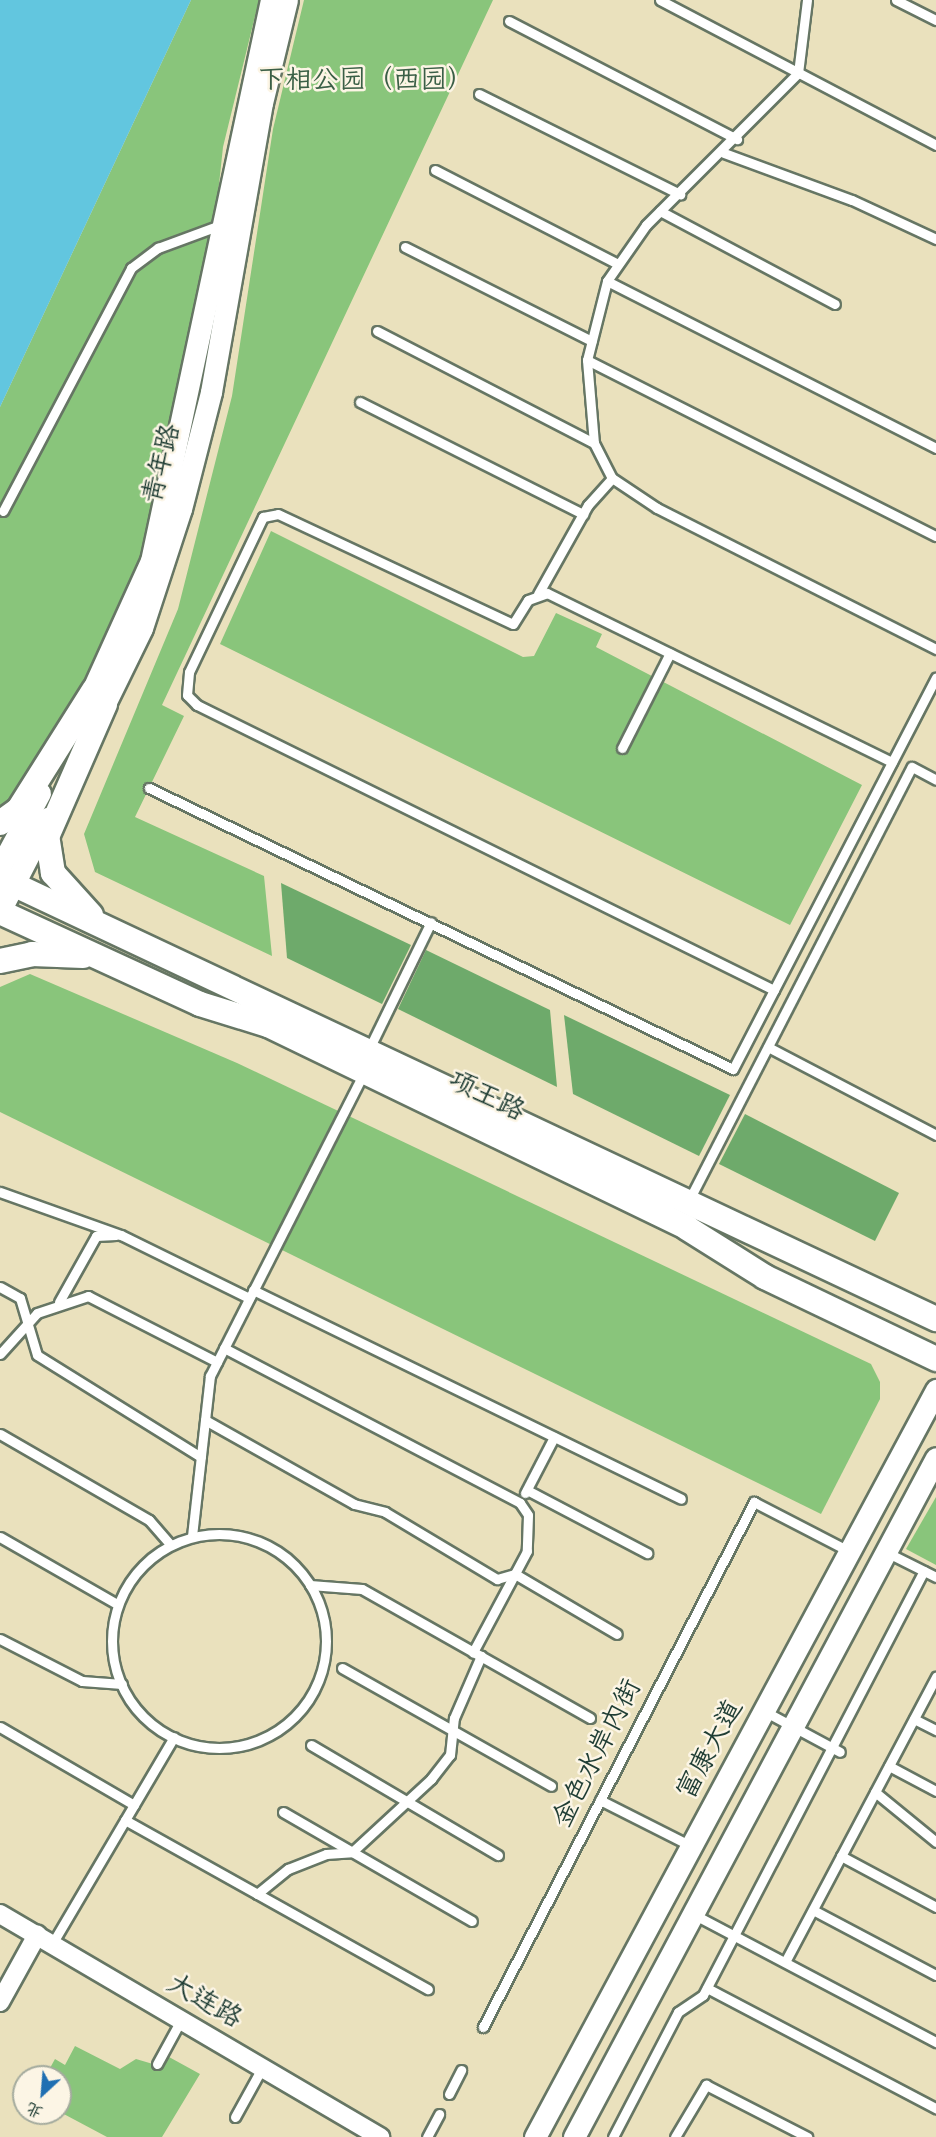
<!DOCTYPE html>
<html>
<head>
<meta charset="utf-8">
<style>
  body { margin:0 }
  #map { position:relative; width:936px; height:2137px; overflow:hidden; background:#eae1bd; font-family:"Indie Flower","LXGW WenKai TC",sans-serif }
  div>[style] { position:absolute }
  .green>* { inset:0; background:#89c57b }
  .forest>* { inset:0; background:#6eaa6b }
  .water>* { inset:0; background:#62c6df }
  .roads { filter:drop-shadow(2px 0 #667664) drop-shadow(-2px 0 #667664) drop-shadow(0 2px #667664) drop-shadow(0 -2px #667664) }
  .service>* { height:9px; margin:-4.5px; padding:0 4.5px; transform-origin:4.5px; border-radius:4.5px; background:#fff }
  .service>.ring { margin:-4.5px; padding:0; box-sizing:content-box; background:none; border:9px solid #fff; border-radius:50% }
  .minor>* { height:18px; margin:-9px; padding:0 9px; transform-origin:9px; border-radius:9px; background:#fff }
  .tertiary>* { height:21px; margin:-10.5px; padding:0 10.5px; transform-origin:10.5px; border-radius:10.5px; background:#fff }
  .secondary>* { height:24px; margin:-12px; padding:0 12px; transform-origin:12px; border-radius:12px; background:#fff }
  span { translate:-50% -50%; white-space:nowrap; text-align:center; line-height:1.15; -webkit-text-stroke:5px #fcf5e5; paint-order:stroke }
  .park-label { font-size:27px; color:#3a5f46 }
  .street-label { font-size:27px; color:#1f3d34 }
  .north { position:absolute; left:12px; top:2065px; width:60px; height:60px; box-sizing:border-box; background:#fcf5e5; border:2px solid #a4ab9e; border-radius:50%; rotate:206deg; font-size:16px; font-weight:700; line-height:24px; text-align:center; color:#1f3d34 }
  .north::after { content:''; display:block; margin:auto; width:21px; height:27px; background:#1f6fb2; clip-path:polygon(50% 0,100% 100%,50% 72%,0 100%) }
</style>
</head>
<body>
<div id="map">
  <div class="green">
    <i style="clip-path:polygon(191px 0,259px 0,223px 147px,212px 250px,142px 558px,103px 648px,26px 791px,0 814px,0 407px)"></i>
    <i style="clip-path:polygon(304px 0,493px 0,162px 705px,184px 716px,135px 817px,264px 876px,272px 956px,95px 872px,84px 834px,178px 609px,232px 396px,273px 129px)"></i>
    <i style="clip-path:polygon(271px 531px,523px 657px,534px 656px,556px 613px,602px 634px,596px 647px,862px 785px,790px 925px,220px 644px)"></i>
    <i style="clip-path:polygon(30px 974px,237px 1063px,871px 1364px,880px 1382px,880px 1399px,821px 1514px,0 1112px,0 987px)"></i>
    <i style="clip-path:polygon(936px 1497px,936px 1565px,906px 1549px)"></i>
    <i style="clip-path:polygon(75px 2046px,120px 2069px,136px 2059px,163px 2067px,169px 2057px,200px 2074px,162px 2137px,107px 2137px,60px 2112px,60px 2077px,45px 2077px,55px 2059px,65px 2065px)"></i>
  </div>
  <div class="forest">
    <i style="clip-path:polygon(281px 883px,411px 945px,382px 1004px,287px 958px)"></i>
    <i style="clip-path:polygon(426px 950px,550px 1010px,557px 1087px,398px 1009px)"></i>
    <i style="clip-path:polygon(564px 1015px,730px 1095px,699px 1156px,573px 1094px)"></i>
    <i style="clip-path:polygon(745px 1114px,899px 1193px,875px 1241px,719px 1164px)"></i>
  </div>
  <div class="water">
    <i style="clip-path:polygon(0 0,191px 0,0 407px)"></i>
  </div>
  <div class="roads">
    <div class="service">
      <i style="left:660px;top:0;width:312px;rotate:27.7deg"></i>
      <i style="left:807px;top:0;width:74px;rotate:97deg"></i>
      <i style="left:798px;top:73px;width:215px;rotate:135deg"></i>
      <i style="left:646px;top:225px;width:68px;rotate:124.9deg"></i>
      <i style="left:607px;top:281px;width:81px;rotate:104.2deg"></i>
      <i style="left:587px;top:360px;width:83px;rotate:85.2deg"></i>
      <i style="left:594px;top:443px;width:39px;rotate:63deg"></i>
      <i style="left:612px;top:478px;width:54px;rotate:33.7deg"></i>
      <i style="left:657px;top:508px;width:313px;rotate:26.8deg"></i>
      <i style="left:896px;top:0;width:45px;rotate:26.6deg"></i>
      <i style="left:509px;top:21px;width:257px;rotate:27.4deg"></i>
      <i style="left:479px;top:94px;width:225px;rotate:26.5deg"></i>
      <i style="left:724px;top:153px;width:136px;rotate:20.2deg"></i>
      <i style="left:852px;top:200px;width:93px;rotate:24.9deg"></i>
      <i style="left:435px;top:170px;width:203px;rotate:27.2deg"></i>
      <i style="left:660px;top:211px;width:198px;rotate:28deg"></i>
      <i style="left:405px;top:247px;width:209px;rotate:26.7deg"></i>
      <i style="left:607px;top:281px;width:369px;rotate:26.9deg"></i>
      <i style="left:377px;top:331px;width:244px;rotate:27.3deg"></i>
      <i style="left:587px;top:360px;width:391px;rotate:26.8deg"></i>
      <i style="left:360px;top:402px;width:250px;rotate:26.7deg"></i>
      <i style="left:3px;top:511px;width:275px;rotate:-62.2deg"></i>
      <i style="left:131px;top:268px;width:34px;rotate:-37deg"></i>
      <i style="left:158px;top:248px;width:69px;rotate:-20.3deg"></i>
      <i style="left:538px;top:594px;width:102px;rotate:-60.7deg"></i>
      <i style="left:588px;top:505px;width:36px;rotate:-48deg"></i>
      <i style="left:622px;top:748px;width:106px;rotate:-63.2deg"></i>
      <i style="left:149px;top:788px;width:648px;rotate:25.7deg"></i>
      <i style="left:733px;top:1069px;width:441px;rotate:-62.6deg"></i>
      <i style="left:774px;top:990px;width:644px;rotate:-153.71deg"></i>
      <i style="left:197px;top:705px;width:14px;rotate:-135deg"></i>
      <i style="left:187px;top:695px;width:23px;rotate:-85deg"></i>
      <i style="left:189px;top:672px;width:172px;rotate:-64.5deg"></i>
      <i style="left:263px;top:517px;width:15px;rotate:-11deg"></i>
      <i style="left:278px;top:514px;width:259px;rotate:25.1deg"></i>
      <i style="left:513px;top:624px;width:28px;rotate:-58deg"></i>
      <i style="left:528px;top:600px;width:20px;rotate:-20deg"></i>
      <i style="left:547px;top:593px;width:384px;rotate:26.1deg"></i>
      <i style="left:768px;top:1047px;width:190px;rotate:27.6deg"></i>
      <i style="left:369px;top:1049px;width:141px;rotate:-64deg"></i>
      <i style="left:0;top:1192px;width:128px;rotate:19.6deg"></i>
      <i style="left:121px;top:1235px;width:143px;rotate:26.2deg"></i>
      <i style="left:688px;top:1202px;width:489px;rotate:-62.8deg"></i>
      <i style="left:912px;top:767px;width:27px;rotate:28deg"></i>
      <i style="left:0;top:1287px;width:23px;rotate:29deg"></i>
      <i style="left:20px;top:1298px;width:59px;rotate:73.4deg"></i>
      <i style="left:37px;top:1355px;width:193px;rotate:31.9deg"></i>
      <i style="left:253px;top:1290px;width:476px;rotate:26deg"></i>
      <i style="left:59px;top:1302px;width:76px;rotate:-60.7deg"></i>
      <i style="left:96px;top:1236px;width:20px;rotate:-3deg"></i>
      <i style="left:224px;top:1348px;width:334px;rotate:27.6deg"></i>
      <i style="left:520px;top:1503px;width:14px;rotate:56deg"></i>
      <i style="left:528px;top:1515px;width:36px;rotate:92deg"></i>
      <i style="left:527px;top:1551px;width:115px;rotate:118.1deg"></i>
      <i style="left:0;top:1354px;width:55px;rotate:-47.9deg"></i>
      <i style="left:37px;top:1313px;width:54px;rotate:-18.4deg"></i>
      <i style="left:88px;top:1296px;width:145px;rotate:27.1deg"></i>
      <i style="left:205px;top:1420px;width:171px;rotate:29.4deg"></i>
      <i style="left:354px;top:1504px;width:32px;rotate:14deg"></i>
      <i style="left:385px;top:1512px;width:131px;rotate:30.9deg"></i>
      <i style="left:497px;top:1579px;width:19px;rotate:-16deg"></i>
      <i style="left:515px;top:1574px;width:118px;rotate:30.5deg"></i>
      <i style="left:0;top:1434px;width:172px;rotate:30deg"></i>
      <i style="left:149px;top:1520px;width:33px;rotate:49deg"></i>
      <i style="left:527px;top:1490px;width:136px;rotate:27.7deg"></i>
      <i style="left:525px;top:1493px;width:63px;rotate:-62.6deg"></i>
      <i class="ring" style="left:112px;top:1534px;width:205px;height:205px"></i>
      <i style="left:192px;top:1536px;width:161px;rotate:-83.6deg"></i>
      <i style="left:210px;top:1376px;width:339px;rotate:-63.1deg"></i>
      <i style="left:0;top:1537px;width:135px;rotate:29.8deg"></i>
      <i style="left:886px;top:1552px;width:56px;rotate:26.6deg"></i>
      <i style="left:310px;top:1585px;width:52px;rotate:4.4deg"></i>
      <i style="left:362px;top:1589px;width:262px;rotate:29.5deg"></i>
      <i style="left:0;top:1639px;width:92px;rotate:27.1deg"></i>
      <i style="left:82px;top:1681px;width:40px;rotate:4.3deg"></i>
      <i style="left:342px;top:1668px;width:240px;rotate:29.4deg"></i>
      <i style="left:764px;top:1711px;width:86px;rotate:28.3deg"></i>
      <i style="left:914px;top:1719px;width:25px;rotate:27deg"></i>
      <i style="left:0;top:1727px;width:155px;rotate:30.2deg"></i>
      <i style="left:311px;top:1745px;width:217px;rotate:30.5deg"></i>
      <i style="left:889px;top:1766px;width:53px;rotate:28deg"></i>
      <i style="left:875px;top:1792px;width:79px;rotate:39.3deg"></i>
      <i style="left:600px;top:1800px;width:102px;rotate:26.8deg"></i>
      <i style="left:283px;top:1812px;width:218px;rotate:30deg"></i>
      <i style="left:125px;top:1820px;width:347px;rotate:29.2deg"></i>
      <i style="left:841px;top:1856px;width:108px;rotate:28.2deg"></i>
      <i style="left:257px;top:1894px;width:40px;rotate:-39deg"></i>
      <i style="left:288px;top:1869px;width:41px;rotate:-21.5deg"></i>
      <i style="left:326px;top:1854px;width:26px;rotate:-4deg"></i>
      <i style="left:352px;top:1852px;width:108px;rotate:-42.7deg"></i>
      <i style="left:431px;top:1779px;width:31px;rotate:-52deg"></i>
      <i style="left:450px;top:1755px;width:37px;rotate:-84deg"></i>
      <i style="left:454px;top:1718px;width:68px;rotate:-66.5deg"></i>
      <i style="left:813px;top:1910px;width:139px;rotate:27.9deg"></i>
      <i style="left:693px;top:1914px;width:275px;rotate:27.8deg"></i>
      <i style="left:52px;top:1944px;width:240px;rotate:-59.5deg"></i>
      <i style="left:785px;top:1962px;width:323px;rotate:-62.1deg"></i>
      <i style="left:707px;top:1988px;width:259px;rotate:27.7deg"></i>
      <i style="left:483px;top:2027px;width:591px;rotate:-62.7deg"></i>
      <i style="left:754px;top:1502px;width:107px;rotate:27.3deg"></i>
      <i style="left:157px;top:2064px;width:50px;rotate:-61.4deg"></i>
      <i style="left:449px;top:2094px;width:27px;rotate:-63deg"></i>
      <i style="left:235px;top:2117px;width:56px;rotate:-61.1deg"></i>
      <i style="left:427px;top:2137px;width:26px;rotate:-62deg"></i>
      <i style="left:613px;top:2137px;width:141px;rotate:-62.5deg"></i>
      <i style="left:678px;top:2012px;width:30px;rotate:-34deg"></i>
      <i style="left:703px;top:1995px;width:478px;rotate:-62.5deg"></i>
      <i style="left:675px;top:2137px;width:61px;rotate:-59.2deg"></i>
      <i style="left:706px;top:2085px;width:114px;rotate:27.2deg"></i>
    </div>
    <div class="minor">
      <i style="left:0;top:1914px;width:441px;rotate:30.4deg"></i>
      <i style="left:0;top:2002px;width:77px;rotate:-61.1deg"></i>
    </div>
    <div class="tertiary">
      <i style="left:86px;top:704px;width:157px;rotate:-65.6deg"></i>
      <i style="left:151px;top:561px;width:574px;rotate:-77.93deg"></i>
      <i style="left:98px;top:718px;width:100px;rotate:-63.9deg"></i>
      <i style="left:142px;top:628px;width:125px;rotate:-71.9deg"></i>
      <i style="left:181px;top:509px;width:121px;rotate:-75.6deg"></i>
      <i style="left:211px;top:392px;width:293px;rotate:-80deg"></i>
      <i style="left:262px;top:103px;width:106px;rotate:-76.4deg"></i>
      <i style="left:0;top:867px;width:84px;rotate:-61.6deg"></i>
      <i style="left:0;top:911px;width:105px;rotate:-62.7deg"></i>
      <i style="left:535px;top:2137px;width:848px;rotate:-61.77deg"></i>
      <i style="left:574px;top:2137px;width:769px;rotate:-61.94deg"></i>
    </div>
    <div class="secondary">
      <i style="left:0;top:823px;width:24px;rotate:-36deg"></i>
      <i style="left:19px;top:809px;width:141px;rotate:-57.8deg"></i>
      <i style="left:0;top:878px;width:1035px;rotate:25.23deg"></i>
      <i style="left:0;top:912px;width:220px;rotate:24.7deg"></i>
      <i style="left:200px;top:1004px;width:71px;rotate:17.2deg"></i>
      <i style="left:268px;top:1025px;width:466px;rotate:25.8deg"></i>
      <i style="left:687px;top:1228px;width:92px;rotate:32.1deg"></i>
      <i style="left:765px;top:1277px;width:190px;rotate:25.6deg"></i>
      <i style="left:91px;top:915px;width:57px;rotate:-132.1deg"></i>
      <i style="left:53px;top:873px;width:36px;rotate:-99deg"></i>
      <i style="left:47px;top:837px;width:145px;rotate:-66.4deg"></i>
      <i style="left:0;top:961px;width:33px;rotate:-12deg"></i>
      <i style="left:32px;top:954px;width:51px;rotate:2.2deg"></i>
    </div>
  </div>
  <div class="park-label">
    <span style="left:366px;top:82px">下相公园（西园）</span>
  </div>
  <div class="street-label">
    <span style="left:163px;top:464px;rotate:-76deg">青年路</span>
    <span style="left:486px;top:1097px;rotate:26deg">项王路</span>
    <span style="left:711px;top:1750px;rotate:-62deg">富康大道</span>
    <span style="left:598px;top:1754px;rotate:-63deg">金色水岸内街</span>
    <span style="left:204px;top:2002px;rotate:30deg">大连路</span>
  </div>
  <div class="north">北</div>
</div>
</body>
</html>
